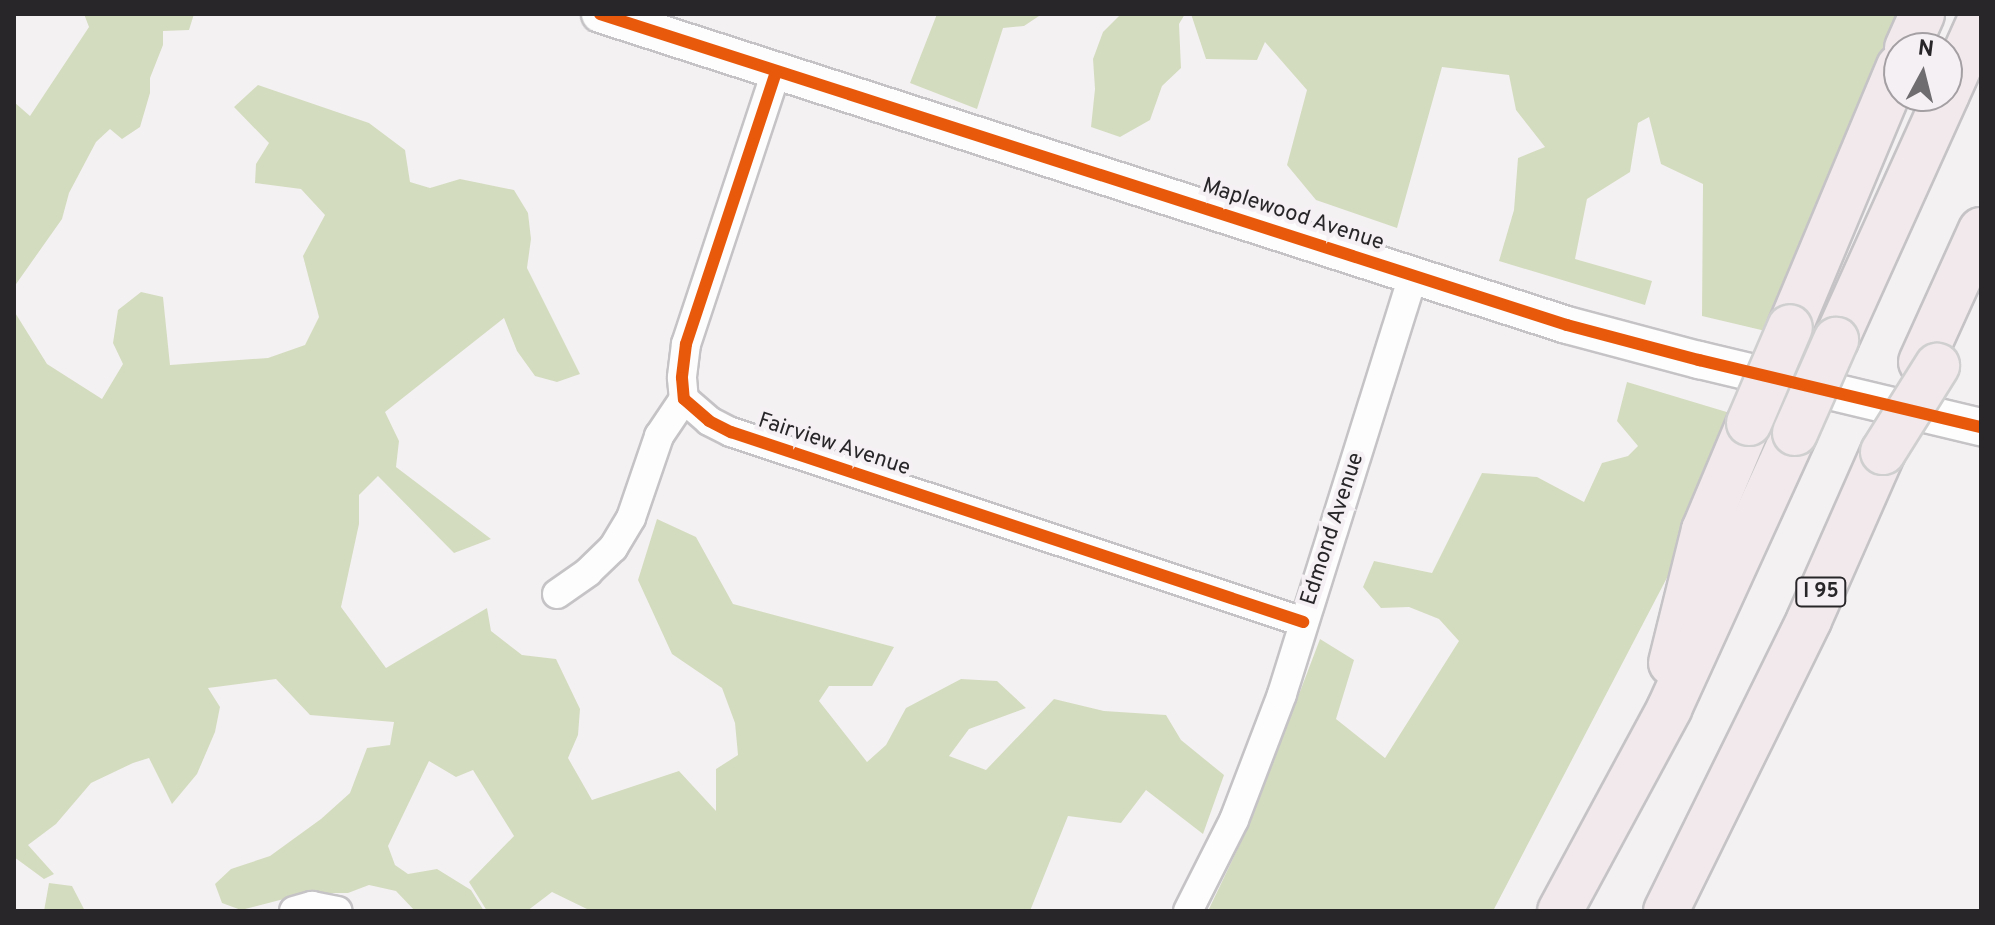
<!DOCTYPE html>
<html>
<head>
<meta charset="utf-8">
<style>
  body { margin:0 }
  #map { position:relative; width:1995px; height:925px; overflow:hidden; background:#f4f1f3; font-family:Overpass,sans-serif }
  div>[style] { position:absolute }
  .forest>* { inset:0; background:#d4dcbf }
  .roads { filter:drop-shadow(2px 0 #c5c3c5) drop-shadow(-2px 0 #c5c3c5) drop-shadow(0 2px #c5c3c5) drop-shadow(0 -2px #c5c3c5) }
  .minor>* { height:28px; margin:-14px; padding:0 14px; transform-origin:14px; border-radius:14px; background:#fdfdfd }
  .tertiary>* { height:36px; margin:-18px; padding:0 18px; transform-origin:18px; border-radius:18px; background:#fdfdfd }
  .motorway>* { height:44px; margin:-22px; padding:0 22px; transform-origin:22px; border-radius:22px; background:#f1e9eb }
  .bridges { filter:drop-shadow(2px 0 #d0cfd0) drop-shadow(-2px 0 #d0cfd0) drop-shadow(0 2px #d0cfd0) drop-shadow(0 -2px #d0cfd0) }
  .motorway-bridge>* { height:44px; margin:-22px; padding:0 22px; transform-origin:22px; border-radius:22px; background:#f1e9eb }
  .cycleway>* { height:12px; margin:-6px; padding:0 6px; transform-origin:6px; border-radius:6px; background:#e8590c }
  span { translate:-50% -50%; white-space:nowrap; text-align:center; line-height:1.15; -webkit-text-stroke:8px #f5f0f4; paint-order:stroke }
  .shield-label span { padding:2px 6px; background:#f5f0f4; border:2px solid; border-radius:6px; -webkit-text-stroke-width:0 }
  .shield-label { font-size:20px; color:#282628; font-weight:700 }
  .street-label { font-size:22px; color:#282628 }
  .frame { position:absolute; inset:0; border:16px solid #282628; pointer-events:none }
  .north { position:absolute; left:1883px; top:32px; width:80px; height:80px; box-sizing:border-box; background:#f5f0f4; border:2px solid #a39fa2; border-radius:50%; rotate:7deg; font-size:22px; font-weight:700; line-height:32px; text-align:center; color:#282628 }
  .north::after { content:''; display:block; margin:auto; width:28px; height:36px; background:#6f6d6f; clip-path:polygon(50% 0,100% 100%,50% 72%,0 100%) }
</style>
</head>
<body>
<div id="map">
  <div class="forest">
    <i style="clip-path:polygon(84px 14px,194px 14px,189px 30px,163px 31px,163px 45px,150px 78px,150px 93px,140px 127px,122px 139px,110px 129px,96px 142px,69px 193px,62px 219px,14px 287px,14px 102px,30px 116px,89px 27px)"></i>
    <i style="clip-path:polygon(937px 14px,1042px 14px,1024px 26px,1003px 28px,977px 109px,910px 83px)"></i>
    <i style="clip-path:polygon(1121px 14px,1185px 14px,1179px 24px,1181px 68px,1162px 86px,1150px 120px,1120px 137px,1091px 127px,1095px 89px,1093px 59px,1103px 32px)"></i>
    <i style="clip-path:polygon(1191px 14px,1905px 14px,1774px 333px,1702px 316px,1703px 184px,1661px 164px,1649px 117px,1638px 123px,1630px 172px,1587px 199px,1575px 259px,1652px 281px,1645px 305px,1499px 261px,1514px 210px,1518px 158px,1545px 147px,1516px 110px,1509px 75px,1442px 67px,1397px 228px,1316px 200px,1287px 165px,1307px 90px,1265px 42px,1257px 60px,1206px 59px)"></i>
    <i style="clip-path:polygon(258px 85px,369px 123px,405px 150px,410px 182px,430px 188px,460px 179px,514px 190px,528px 213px,531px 239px,527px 268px,580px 374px,557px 382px,535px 376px,517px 351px,504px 318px,385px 412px,399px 441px,396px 467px,491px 539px,454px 553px,378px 476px,359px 495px,359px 524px,341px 607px,386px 668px,487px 608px,491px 631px,522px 655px,556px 659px,580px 709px,578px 735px,568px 758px,592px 800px,679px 771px,716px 811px,716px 769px,738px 755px,735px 723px,722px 688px,672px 654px,638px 580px,657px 519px,696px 537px,733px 604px,894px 647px,872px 686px,829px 686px,819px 701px,867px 762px,886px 745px,906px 708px,961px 679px,997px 681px,1026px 708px,969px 729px,949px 756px,986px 770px,1054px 699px,1104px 711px,1166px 715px,1181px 740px,1224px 775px,1203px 834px,1146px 790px,1121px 823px,1068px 816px,1030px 911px,591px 911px,552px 892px,527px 911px,487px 911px,469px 882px,514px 836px,473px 770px,456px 777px,429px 761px,388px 846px,395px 865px,408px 874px,437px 869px,471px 890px,484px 911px,415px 911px,396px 891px,369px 885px,348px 893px,307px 893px,241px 910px,222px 903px,215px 884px,231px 869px,270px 856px,321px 819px,350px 793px,367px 748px,390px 745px,394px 722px,310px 715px,276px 679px,208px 688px,220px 707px,215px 732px,197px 774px,172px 804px,149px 758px,133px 763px,91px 783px,56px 824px,28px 845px,54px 874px,44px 879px,14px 857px,14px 311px,47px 364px,102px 399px,123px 364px,113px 343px,118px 310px,141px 292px,163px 297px,170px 365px,268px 358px,305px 345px,319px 317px,303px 256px,325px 215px,301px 189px,255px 183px,256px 164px,269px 143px,234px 107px)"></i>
    <i style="clip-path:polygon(1627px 382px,1740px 416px,1682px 549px,1493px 911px,1208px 911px,1250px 823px,1320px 639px,1354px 660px,1336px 719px,1385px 758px,1459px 641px,1439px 619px,1409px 607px,1381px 608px,1363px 587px,1374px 561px,1432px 573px,1482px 473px,1537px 477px,1584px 502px,1602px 463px,1628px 456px,1638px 446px,1617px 421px)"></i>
    <i style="clip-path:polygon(49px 883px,72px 886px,85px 911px,44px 911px)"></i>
  </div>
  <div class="roads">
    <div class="minor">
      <i style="left:776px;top:72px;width:287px;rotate:108.3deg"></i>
      <i style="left:686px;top:344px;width:34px;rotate:97deg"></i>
      <i style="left:682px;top:378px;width:21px;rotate:85deg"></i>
      <i style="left:684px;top:399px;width:33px;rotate:41deg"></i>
      <i style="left:709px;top:421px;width:25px;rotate:27deg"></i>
      <i style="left:731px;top:432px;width:603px;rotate:18.37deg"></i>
      <i style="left:557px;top:594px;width:38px;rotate:-35deg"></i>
      <i style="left:588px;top:572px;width:35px;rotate:-44deg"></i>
      <i style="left:613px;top:548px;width:35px;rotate:-59deg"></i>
      <i style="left:631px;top:518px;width:87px;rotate:-71.1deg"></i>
      <i style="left:659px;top:436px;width:45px;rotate:-56deg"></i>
      <i style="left:294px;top:911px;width:19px;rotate:-16deg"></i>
      <i style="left:312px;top:906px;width:26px;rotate:11deg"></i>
      <i style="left:1188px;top:911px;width:102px;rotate:-63.2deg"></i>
      <i style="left:1234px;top:820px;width:135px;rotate:-69.1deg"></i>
      <i style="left:1282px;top:694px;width:438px;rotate:-72.6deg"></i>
    </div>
    <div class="tertiary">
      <i style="left:600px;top:14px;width:1016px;rotate:17.83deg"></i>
      <i style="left:1567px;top:325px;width:137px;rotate:14.9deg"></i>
      <i style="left:1699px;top:360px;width:290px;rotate:13.4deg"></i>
    </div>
    <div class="motorway">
      <i style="left:1907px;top:48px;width:37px;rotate:-66deg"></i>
      <i style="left:1947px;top:94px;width:83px;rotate:-65.9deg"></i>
      <i style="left:1790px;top:327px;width:282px;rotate:-67.3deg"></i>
      <i style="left:1836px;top:340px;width:268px;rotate:-65.7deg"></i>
      <i style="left:1921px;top:362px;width:145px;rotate:-65.6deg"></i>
      <i style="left:1671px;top:663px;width:137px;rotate:-76.1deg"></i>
      <i style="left:1704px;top:530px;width:116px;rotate:-67.2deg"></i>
      <i style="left:1560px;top:911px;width:230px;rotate:-61.6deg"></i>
      <i style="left:1669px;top:709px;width:303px;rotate:-65.5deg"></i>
      <i style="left:1666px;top:911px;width:324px;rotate:-63.8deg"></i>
      <i style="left:1809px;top:620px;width:184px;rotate:-66.2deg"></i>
    </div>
  </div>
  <div class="bridges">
    <div class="motorway-bridge">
      <i style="left:1749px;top:423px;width:104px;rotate:-66.9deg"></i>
      <i style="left:1795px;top:433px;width:102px;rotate:-66.2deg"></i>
      <i style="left:1883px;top:452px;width:102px;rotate:-57.9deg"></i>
    </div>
  </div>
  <div class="cycleway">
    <i style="left:600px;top:14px;width:1016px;rotate:17.83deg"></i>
    <i style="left:1567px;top:325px;width:137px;rotate:14.9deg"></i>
    <i style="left:1699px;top:360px;width:290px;rotate:13.4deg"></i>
    <i style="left:776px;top:72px;width:287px;rotate:108.3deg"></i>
    <i style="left:686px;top:344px;width:34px;rotate:97deg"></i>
    <i style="left:682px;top:378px;width:21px;rotate:85deg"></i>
    <i style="left:684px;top:399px;width:33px;rotate:41deg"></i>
    <i style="left:709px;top:421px;width:25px;rotate:27deg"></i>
    <i style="left:731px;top:432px;width:603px;rotate:18.37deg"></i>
  </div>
  <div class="shield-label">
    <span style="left:1821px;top:592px">I 95</span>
  </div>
  <div class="street-label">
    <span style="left:1293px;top:215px;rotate:18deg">Maplewood Avenue</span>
    <span style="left:834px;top:445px;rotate:18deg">Fairview Avenue</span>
    <span style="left:1333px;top:529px;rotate:-72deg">Edmond Avenue</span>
  </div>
  <div class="frame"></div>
  <div class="north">N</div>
</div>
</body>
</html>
